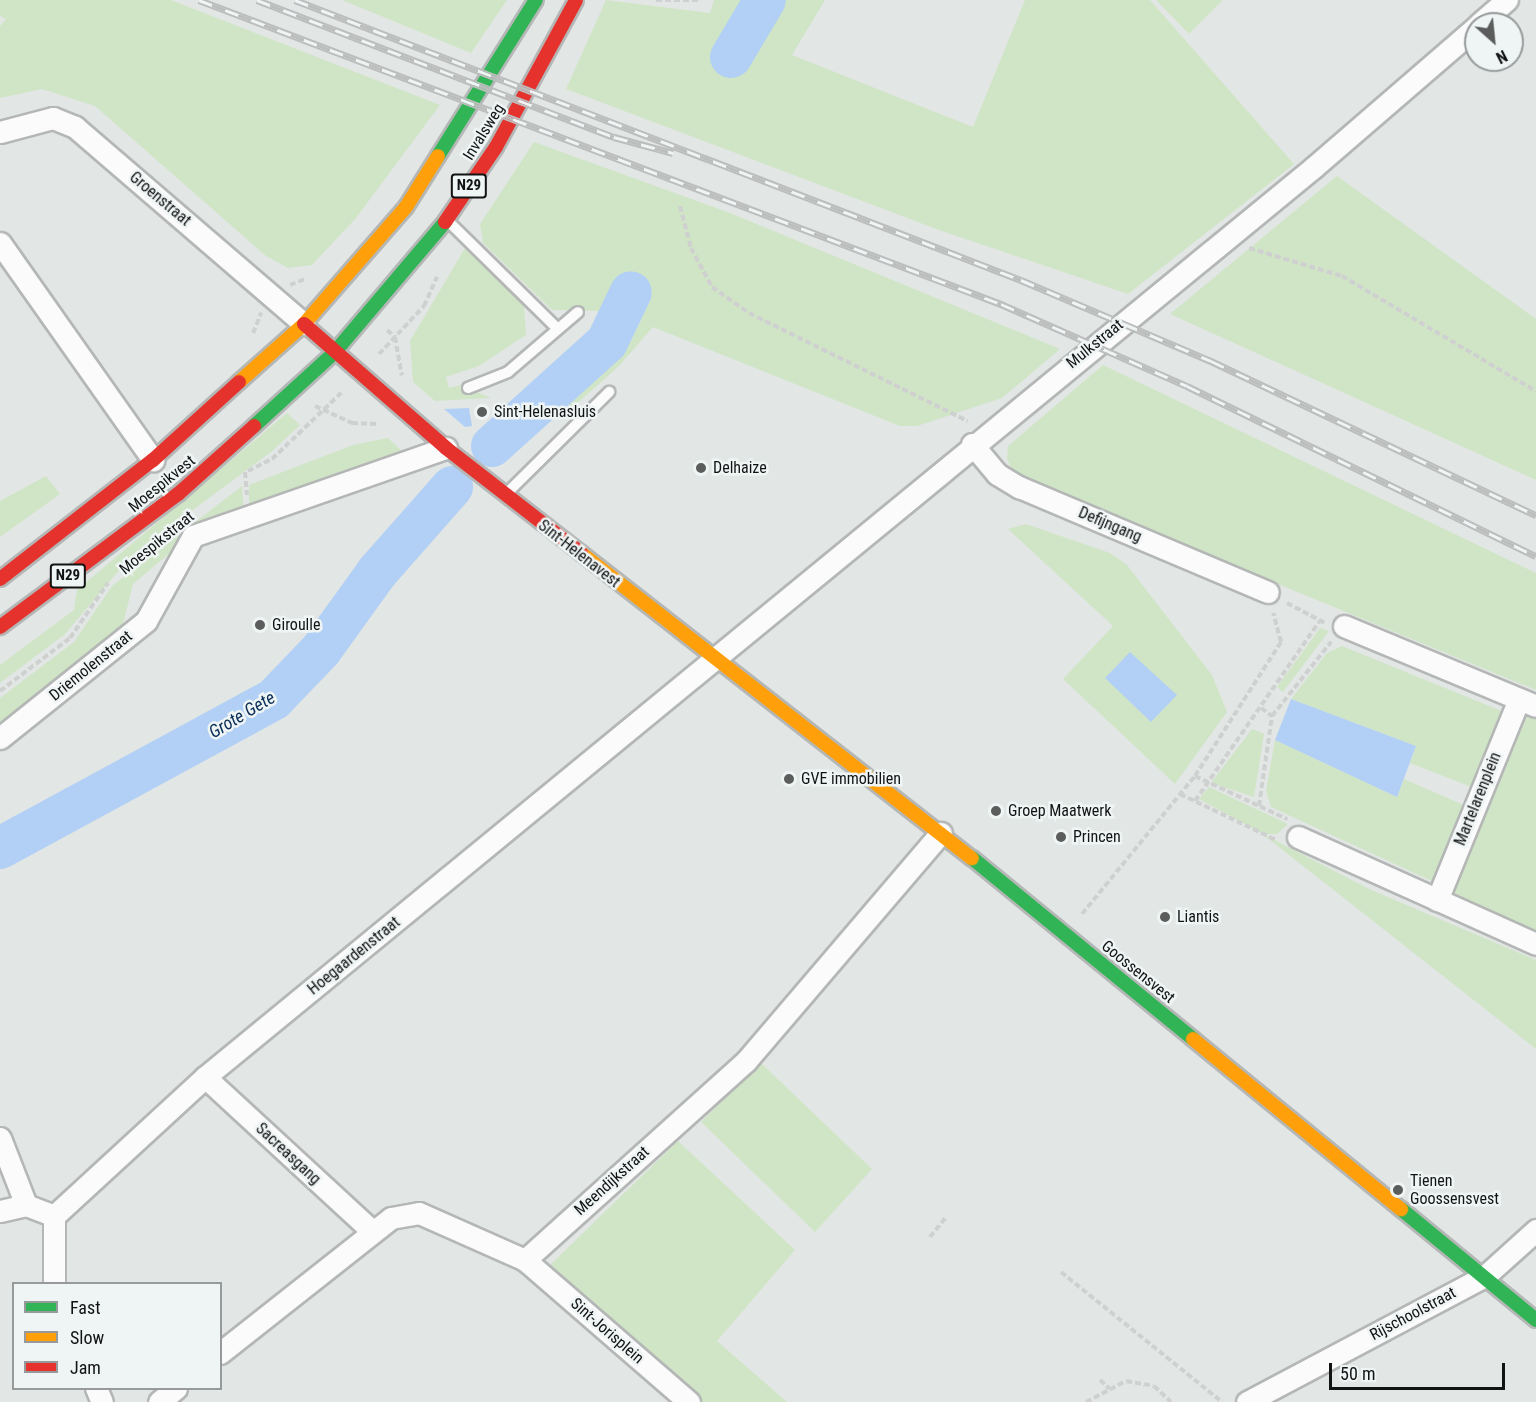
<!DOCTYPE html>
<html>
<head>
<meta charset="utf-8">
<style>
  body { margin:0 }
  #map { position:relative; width:1536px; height:1402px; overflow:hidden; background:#e2e6e5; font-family:"Roboto Condensed",sans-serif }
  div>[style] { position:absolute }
  .green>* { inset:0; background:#d0e5c6 }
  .water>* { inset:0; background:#b2d0f5 }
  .river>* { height:42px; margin:-21px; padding:0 21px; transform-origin:21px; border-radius:21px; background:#b2d0f5 }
  .path>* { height:4px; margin-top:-2px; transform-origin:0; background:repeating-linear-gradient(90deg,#cfd0d0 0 6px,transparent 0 9px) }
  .roads { filter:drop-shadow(2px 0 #b4b7b6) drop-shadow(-2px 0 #b4b7b6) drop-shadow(0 2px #b4b7b6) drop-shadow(0 -2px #b4b7b6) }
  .lane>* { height:10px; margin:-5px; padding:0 5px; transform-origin:5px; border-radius:5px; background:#fbfbfb }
  .street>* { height:21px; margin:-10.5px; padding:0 10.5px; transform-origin:10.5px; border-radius:10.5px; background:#fbfbfb }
  .fast>* { height:14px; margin:-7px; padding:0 7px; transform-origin:7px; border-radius:7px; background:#30b455 }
  .slow>* { height:14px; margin:-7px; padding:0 7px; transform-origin:7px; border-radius:7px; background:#ff9f0a }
  .jam>* { height:14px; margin:-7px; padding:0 7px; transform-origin:7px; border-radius:7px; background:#e5322d }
  .rail>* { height:7px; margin-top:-3.5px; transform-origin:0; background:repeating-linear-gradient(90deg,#eff4f4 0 14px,#bcbdbd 0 28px); box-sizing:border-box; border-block:2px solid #bcbdbd }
  .dots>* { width:16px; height:16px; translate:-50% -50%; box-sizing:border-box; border:3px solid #eff4f4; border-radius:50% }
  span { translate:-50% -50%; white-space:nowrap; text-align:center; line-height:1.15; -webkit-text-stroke:5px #eff4f4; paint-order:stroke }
  .shield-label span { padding:2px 4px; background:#eff4f4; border:2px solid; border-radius:4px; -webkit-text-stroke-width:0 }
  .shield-label { font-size:15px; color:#121313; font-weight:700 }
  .street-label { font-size:16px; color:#121313 }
  .poi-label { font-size:16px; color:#121313 }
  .left { translate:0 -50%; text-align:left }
  .water-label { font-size:18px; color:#092e57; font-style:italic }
  .legend { position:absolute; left:12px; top:1282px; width:210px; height:108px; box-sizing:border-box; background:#eff4f4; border:2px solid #979a9a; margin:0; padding:8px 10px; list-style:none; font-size:18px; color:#121313 }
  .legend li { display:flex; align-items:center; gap:12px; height:30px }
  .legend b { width:30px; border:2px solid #979a9a }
  .north { position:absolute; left:1464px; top:12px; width:60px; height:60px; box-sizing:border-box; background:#eff4f4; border:2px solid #979a9a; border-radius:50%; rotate:153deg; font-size:16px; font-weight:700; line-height:24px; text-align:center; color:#121313 }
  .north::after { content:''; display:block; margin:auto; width:21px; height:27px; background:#5b5d5c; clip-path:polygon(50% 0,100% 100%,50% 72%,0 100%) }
  .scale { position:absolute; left:1329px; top:1363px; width:176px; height:27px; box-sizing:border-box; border:3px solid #121313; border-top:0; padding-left:8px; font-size:18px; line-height:21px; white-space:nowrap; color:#121313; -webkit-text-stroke:4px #eff4f4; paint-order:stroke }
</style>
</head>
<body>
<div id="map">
  <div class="green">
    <i style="clip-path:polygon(0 0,171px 0,440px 105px,356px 218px,312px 265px,288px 268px,266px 256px,95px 106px,42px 89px,0 98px,0 26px,6px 19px,0 16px)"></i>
    <i style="clip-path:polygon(342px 0,507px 0,471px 53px)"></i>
    <i style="clip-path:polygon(606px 0,710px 13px,714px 0,747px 0,720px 45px,722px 58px,735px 64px,749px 52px,775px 0,825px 0,792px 55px,973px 127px,1025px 0,1150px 0,1294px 164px,1128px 294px,939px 230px,566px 89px)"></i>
    <i style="clip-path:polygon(1156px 0,1223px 0,1189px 34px)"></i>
    <i style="clip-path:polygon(534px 142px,730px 213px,1060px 349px,1002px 398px,917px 426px,900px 426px,653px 327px,619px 366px,563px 416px,553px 405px,609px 363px,640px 323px,649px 290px,617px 286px,604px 311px,552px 310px,483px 243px,480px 224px)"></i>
    <i style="clip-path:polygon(1337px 176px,1536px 319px,1536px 480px,1170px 314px)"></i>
    <i style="clip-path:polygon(465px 248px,473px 250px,524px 305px,526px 335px,479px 366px,446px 377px,449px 388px,460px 385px,491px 398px,435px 401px,413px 382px,410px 341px)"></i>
    <i style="clip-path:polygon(1103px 365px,1536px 573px,1536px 690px,1015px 476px,1007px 459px,1008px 446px)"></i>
    <i style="clip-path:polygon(287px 413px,300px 425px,271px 452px,132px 555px,65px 634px,0 683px,0 665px,74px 610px,77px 590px)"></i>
    <i style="clip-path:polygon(388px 438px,406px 455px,249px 508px,249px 485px,353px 445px)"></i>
    <i style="clip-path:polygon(46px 476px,60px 494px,0 537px,0 501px)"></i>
    <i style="clip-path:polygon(242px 486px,244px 510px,203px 525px,133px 584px,121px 632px,0 728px,0 698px,74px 642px,112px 586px)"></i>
    <i style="clip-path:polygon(1026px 524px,1110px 553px,1127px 565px,1212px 675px,1227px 712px,1175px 784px,1063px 679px,1113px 626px,1008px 529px)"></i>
    <i style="clip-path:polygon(1320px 628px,1329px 631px,1283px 692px,1277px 687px)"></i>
    <i style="clip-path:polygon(1342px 646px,1504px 712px,1474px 788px,1410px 763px,1416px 746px,1291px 699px,1327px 653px)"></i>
    <i style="clip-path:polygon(1527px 712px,1536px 715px,1536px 935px,1450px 896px)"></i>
    <i style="clip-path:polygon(1252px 729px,1264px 734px,1254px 797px,1211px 783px)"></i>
    <i style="clip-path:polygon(1275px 740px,1397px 797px,1404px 779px,1466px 806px,1436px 883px,1271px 807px,1266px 791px)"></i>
    <i style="clip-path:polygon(1209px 787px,1288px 824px,1277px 834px,1263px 834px,1369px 889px,1536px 960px,1536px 1049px,1261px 833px,1199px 799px)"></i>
    <i style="clip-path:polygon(760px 1062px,872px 1169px,815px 1232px,701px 1122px)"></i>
    <i style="clip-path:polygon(678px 1141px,795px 1250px,717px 1341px,787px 1402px,701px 1402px,549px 1266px)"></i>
  </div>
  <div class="water">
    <i style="clip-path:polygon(469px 408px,472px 426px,465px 427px,444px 409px)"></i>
    <i style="clip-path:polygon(1130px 652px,1177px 695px,1151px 722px,1105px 678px)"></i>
    <i style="clip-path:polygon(1291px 699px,1416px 746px,1397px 797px,1275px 740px)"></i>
  </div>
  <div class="river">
    <i style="left:731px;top:57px;width:66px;rotate:-59.2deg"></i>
    <i style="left:492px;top:446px;width:155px;rotate:-42.1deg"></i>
    <i style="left:607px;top:342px;width:55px;rotate:-64.4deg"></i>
    <i style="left:0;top:848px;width:312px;rotate:-28.5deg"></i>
    <i style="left:274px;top:699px;width:68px;rotate:-46.2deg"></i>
    <i style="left:321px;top:650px;width:97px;rotate:-54.2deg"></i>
    <i style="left:378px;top:571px;width:112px;rotate:-48.6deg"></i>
  </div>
  <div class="path">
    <i style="left:656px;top:0;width:45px"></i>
    <i style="left:680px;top:206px;width:43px;rotate:75.3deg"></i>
    <i style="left:691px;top:248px;width:44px;rotate:61.7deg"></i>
    <i style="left:712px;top:287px;width:45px;rotate:35.1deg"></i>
    <i style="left:749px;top:313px;width:244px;rotate:26.3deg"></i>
    <i style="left:1249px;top:248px;width:97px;rotate:16.8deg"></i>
    <i style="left:1342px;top:276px;width:226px;rotate:30.7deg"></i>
    <i style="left:290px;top:285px;width:16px;rotate:-22deg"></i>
    <i style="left:387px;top:330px;width:11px;rotate:41deg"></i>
    <i style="left:395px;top:337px;width:39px;rotate:80deg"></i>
    <i style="left:253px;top:333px;width:22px;rotate:-68deg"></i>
    <i style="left:379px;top:354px;width:66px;rotate:-46.8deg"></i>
    <i style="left:424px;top:306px;width:32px;rotate:-66deg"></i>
    <i style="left:315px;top:406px;width:41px;rotate:24.7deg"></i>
    <i style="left:352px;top:423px;width:26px;rotate:2deg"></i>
    <i style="left:248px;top:471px;width:27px;rotate:-27deg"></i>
    <i style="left:272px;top:459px;width:97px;rotate:-43.7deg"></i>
    <i style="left:245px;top:472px;width:23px;rotate:85deg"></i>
    <i style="left:1287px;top:603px;width:43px;rotate:27.8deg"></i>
    <i style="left:0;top:691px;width:88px;rotate:-37.1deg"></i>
    <i style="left:70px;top:638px;width:67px;rotate:-55.4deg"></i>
    <i style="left:1261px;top:708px;width:14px;rotate:36deg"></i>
    <i style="left:1195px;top:776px;width:102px;rotate:25.1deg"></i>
    <i style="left:1180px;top:794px;width:106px;rotate:25.6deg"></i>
    <i style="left:1195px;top:801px;width:218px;rotate:-55.3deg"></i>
    <i style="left:1259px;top:806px;width:91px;rotate:-81.8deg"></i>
    <i style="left:1272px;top:716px;width:95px;rotate:-51.4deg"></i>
    <i style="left:1082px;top:914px;width:178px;rotate:-50.7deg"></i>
    <i style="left:1195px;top:776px;width:159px;rotate:-57.3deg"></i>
    <i style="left:1281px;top:642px;width:30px;rotate:-105deg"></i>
    <i style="left:930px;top:1237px;width:27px;rotate:-51deg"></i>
    <i style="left:1061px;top:1272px;width:207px;rotate:38.9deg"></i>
    <i style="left:1100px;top:1380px;width:13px;rotate:42deg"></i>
    <i style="left:1086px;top:1402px;width:45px;rotate:-27.7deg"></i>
    <i style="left:1126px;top:1381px;width:28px;rotate:10deg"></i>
    <i style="left:1154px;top:1386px;width:23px;rotate:43deg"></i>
  </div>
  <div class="roads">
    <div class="lane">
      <i style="left:449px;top:222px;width:151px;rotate:44.5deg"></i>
      <i style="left:468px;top:388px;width:43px;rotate:-21.8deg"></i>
      <i style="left:508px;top:372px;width:92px;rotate:-40.6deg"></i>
      <i style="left:507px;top:493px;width:144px;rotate:-44.7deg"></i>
    </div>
    <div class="street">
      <i style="left:1479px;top:24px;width:37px;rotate:-41deg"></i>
      <i style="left:0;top:132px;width:55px;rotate:-14.8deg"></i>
      <i style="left:53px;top:118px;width:24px;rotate:22deg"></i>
      <i style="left:75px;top:127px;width:302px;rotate:40.7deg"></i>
      <i style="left:0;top:243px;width:266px;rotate:54.8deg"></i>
      <i style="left:972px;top:444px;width:39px;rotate:50deg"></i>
      <i style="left:997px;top:474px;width:26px;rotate:31deg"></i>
      <i style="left:1019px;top:487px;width:270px;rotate:22.9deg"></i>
      <i style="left:1344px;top:626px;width:208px;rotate:22.6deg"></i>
      <i style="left:0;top:738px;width:187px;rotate:-38.7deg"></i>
      <i style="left:146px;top:621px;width:97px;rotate:-61.1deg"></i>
      <i style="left:193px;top:536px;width:268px;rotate:-19.2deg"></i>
      <i style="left:1298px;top:837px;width:261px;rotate:24.2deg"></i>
      <i style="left:1437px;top:900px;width:217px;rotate:-67.8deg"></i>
      <i style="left:205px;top:1077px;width:227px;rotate:42.7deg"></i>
      <i style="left:0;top:1138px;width:72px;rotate:68.8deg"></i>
      <i style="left:26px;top:1205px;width:30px;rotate:21deg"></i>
      <i style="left:0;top:1211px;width:27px;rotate:-13deg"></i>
      <i style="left:525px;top:1260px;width:217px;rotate:40.9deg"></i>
      <i style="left:54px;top:1284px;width:68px;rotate:-90deg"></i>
      <i style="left:54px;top:1216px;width:205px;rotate:-42.6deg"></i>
      <i style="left:205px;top:1077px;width:1435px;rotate:-39.37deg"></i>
      <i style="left:1314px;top:167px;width:214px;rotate:-40.8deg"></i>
      <i style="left:220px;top:1353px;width:218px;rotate:-38.3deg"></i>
      <i style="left:391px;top:1218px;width:28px;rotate:-10deg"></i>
      <i style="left:419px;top:1213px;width:116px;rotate:23.9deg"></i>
      <i style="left:525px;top:1260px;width:297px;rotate:-42deg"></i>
      <i style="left:746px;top:1061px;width:300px;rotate:-49.5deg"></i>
      <i style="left:96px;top:1388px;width:15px;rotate:67deg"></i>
      <i style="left:159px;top:1402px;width:22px;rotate:-39deg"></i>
      <i style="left:1247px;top:1402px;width:269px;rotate:-27.9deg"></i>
      <i style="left:1485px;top:1276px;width:69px;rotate:-42deg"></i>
    </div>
    <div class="fast">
      <i style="left:438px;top:156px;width:184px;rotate:-57.9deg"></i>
      <i style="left:254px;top:426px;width:108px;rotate:-42.4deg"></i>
      <i style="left:334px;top:353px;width:172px;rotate:-49.7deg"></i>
      <i style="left:972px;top:858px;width:286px;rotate:39.3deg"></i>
      <i style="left:1401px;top:1209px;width:175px;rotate:39.4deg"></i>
    </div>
    <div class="slow">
      <i style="left:239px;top:382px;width:87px;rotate:-41.7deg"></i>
      <i style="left:304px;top:324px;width:155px;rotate:-48.9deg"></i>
      <i style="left:406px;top:207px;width:60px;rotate:-57.9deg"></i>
      <i style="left:581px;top:553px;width:496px;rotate:38deg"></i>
      <i style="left:1193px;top:1039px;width:269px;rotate:39.3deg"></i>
    </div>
    <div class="jam">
      <i style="left:445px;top:222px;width:91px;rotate:-55.8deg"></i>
      <i style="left:496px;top:147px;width:167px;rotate:-61.4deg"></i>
      <i style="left:304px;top:324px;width:189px;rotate:41.1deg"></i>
      <i style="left:446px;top:448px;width:171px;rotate:37.9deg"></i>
      <i style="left:0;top:579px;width:194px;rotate:-37.9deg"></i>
      <i style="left:153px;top:460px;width:116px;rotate:-42.2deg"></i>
      <i style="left:0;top:627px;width:222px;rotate:-36.8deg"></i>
      <i style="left:178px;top:494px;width:102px;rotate:-41.8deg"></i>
    </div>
  </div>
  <div class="rail">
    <i style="left:199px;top:0;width:858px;rotate:20.76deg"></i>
    <i style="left:1001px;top:304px;width:203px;rotate:23.8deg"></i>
    <i style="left:1187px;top:386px;width:388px;rotate:26deg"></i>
    <i style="left:257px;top:0;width:382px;rotate:21deg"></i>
    <i style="left:614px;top:137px;width:61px;rotate:15.2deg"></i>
    <i style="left:295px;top:0;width:778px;rotate:21.09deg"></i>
    <i style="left:1021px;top:280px;width:207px;rotate:23.1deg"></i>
    <i style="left:1211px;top:361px;width:360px;rotate:25.4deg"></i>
  </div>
  <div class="dots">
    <i style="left:482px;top:412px;background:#5b5d5c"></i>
    <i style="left:701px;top:468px;background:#5b5d5c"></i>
    <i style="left:260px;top:625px;background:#5b5d5c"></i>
    <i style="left:789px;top:779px;background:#5b5d5c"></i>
    <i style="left:996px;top:811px;background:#5b5d5c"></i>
    <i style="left:1061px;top:837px;background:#5b5d5c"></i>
    <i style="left:1165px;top:917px;background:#5b5d5c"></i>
    <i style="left:1398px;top:1190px;background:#5b5d5c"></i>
  </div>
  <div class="shield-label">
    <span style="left:469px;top:186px">N29</span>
    <span style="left:68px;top:576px">N29</span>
  </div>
  <div class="street-label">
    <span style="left:484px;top:132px;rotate:-58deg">Invalsweg</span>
    <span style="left:160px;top:199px;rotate:40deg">Groenstraat</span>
    <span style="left:1095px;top:344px;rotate:-39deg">Mulkstraat</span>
    <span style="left:162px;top:484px;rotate:-39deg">Moespikvest</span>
    <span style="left:1110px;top:525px;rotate:23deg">Defijngang</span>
    <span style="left:157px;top:543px;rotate:-39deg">Moespikstraat</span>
    <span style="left:579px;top:554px;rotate:38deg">Sint-Helenavest</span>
    <span style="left:91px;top:666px;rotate:-39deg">Driemolenstraat</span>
    <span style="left:1478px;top:799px;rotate:-68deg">Martelarenplein</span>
    <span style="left:354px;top:956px;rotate:-39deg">Hoegaardenstraat</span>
    <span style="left:1138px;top:972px;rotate:39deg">Goossensvest</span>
    <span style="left:288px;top:1154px;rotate:43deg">Sacreasgang</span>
    <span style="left:612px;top:1181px;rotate:-42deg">Meendijkstraat</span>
    <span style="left:1413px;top:1314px;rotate:-28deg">Rijschoolstraat</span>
    <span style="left:607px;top:1331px;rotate:41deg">Sint-Jorisplein</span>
  </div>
  <div class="poi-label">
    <span class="left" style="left:494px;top:412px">Sint-Helenasluis</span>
    <span class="left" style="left:713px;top:468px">Delhaize</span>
    <span class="left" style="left:272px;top:625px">Giroulle</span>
    <span class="left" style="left:801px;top:779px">GVE immobilien</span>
    <span class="left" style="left:1008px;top:811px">Groep Maatwerk</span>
    <span class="left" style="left:1073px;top:837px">Princen</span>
    <span class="left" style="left:1177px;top:917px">Liantis</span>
    <span class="left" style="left:1410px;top:1190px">Tienen<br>Goossensvest</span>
  </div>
  <div class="water-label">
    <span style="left:242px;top:715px;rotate:-31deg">Grote Gete</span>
  </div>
  <ul class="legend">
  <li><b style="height:8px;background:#30b455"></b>Fast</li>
  <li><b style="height:8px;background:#ff9f0a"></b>Slow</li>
  <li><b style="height:8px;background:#e5322d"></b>Jam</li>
  </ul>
  <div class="north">N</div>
  <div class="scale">50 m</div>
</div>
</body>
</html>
